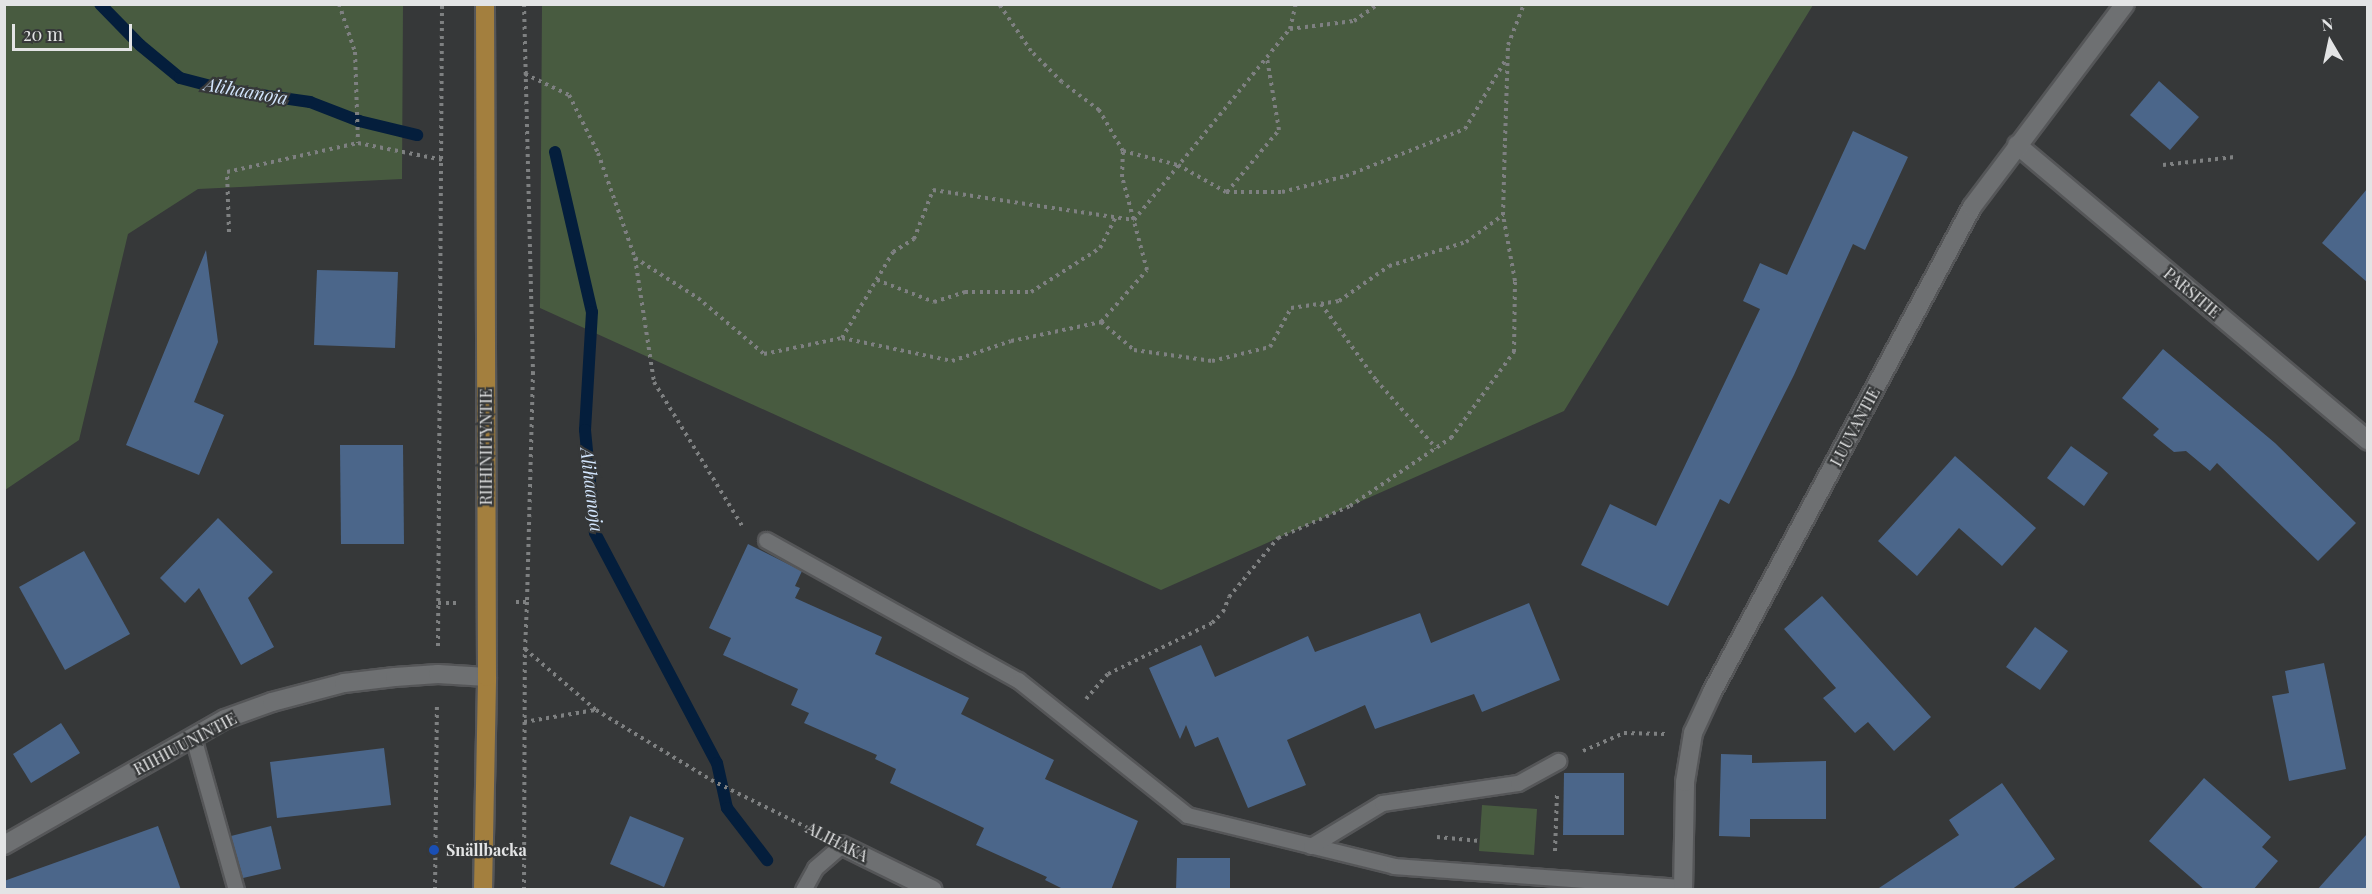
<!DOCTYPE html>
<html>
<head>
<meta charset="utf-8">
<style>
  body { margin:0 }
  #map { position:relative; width:2372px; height:894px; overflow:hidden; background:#363839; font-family:"Playfair Display",serif }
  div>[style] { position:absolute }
  .green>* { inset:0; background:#485b40 }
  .stream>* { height:12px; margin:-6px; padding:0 6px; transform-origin:6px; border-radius:6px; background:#041e3c }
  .building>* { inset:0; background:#4b668a }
  .path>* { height:4px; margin-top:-2px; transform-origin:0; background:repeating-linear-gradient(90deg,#7e8081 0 3px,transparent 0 7.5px) }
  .roads { filter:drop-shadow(2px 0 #555658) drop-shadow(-2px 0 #555658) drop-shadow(0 2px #555658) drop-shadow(0 -2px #555658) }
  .lane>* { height:15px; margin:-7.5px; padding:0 7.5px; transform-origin:7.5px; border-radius:7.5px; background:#6e7072 }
  .street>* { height:18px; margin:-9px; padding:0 9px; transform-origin:9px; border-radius:9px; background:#6e7072 }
  .primary>* { height:18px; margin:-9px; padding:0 9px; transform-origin:9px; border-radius:9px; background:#a37f3e }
  .dots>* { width:16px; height:16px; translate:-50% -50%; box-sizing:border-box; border:3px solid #363839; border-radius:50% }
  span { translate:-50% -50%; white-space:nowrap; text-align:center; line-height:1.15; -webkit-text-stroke:4.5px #363839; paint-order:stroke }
  .street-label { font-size:16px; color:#e3e4e5 }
  .poi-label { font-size:16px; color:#e3e4e5; font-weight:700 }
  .left { translate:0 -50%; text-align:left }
  .water-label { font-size:18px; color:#d3e6fe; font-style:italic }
  .frame { position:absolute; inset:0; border:6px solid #e3e4e5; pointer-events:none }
  .north { position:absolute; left:2300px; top:12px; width:60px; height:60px; -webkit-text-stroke:4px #363839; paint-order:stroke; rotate:351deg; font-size:16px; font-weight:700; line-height:24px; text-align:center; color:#e3e4e5 }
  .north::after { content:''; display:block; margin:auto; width:21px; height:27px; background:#e3e4e5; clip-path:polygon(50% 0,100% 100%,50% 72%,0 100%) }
  .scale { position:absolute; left:12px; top:24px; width:120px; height:27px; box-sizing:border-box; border:3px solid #e3e4e5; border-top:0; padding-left:8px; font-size:18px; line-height:21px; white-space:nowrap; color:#e3e4e5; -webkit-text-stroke:4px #363839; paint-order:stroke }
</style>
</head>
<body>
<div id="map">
  <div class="green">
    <i style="clip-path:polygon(5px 4px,403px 5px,402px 179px,198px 189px,128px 234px,79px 440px,5px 490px)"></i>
    <i style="clip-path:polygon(542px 5px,542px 4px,1813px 5px,1564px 411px,1161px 590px,540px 308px)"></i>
    <i style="clip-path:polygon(1482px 805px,1537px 809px,1534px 855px,1479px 851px)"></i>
  </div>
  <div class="stream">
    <i style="left:100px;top:4px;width:57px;rotate:45.7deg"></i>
    <i style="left:140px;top:45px;width:52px;rotate:39.5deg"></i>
    <i style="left:180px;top:78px;width:48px;rotate:14.6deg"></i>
    <i style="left:226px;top:90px;width:85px;rotate:8.1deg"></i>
    <i style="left:310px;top:102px;width:53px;rotate:21.2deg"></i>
    <i style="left:359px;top:121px;width:60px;rotate:13.6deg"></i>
    <i style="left:555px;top:152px;width:164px;rotate:77deg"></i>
    <i style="left:592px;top:312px;width:118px;rotate:93.4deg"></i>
    <i style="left:585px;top:430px;width:103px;rotate:84.5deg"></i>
    <i style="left:595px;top:533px;width:260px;rotate:62.1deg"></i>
    <i style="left:717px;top:763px;width:46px;rotate:77.5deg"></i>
    <i style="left:727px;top:808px;width:66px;rotate:52.4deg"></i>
  </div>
  <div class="building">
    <i style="clip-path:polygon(2159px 81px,2199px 117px,2170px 150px,2130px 115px)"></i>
    <i style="clip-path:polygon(1853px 131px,1908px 157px,1865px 250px,1853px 244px,1794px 375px,1729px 504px,1720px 499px,1668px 606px,1581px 565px,1610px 504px,1656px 526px,1760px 309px,1743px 301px,1760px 263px,1787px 275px)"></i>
    <i style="clip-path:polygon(2367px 189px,2367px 282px,2322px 243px)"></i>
    <i style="clip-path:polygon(206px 250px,218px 342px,194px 402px,224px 415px,199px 475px,126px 445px)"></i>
    <i style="clip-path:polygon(317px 270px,398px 272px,395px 348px,314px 345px)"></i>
    <i style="clip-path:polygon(2163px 349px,2275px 443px,2356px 523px,2318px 561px,2217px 463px,2210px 471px,2186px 451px,2174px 452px,2153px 435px,2159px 429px,2122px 398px)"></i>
    <i style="clip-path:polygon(340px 445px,403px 445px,404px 544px,341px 544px)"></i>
    <i style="clip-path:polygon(2071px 446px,2108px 473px,2084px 506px,2047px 478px)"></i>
    <i style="clip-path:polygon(1955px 456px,2036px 528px,2002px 566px,1959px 528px,1917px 576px,1878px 541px)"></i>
    <i style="clip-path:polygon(218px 518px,273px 572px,248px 598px,274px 647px,241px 665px,199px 588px,185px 603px,160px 578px)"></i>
    <i style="clip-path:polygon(748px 544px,802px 571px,795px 586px,800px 588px,795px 598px,882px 637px,875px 654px,969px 698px,961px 714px,1054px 760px,1045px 779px,1138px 821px,1111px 890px,1065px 890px,1045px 880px,1047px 877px,976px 845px,984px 828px,890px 783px,896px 769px,875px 759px,877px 755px,804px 723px,809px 713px,791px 705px,798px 689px,723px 655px,731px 638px,709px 628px)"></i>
    <i style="clip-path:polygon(84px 551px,130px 634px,65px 670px,19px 587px)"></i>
    <i style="clip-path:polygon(1822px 596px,1931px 717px,1894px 751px,1868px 722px,1855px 733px,1823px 698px,1836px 688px,1784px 629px)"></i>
    <i style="clip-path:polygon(1529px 603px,1560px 680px,1482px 712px,1474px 694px,1375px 729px,1365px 705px,1287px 740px,1306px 785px,1248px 808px,1218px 737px,1195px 747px,1186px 725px,1180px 739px,1149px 668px,1201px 645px,1215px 677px,1308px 636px,1315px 652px,1420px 613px,1431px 643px)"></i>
    <i style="clip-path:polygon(2035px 627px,2068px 651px,2040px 690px,2006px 667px)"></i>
    <i style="clip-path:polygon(2324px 663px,2346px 769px,2289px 781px,2272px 696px,2289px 693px,2285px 671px)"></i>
    <i style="clip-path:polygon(61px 723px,80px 753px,31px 783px,13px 754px)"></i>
    <i style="clip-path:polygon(384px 748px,391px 805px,277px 818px,270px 762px)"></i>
    <i style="clip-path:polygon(1721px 754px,1752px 755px,1752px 763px,1826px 761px,1826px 819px,1750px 819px,1750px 837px,1719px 836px)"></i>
    <i style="clip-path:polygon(1564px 773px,1624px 773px,1624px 835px,1563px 835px)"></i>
    <i style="clip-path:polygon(2204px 778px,2271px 837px,2262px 847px,2278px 861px,2253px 890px,2205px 890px,2149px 841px)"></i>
    <i style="clip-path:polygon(2002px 783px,2055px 859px,2011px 890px,1876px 890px,1959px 835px,1949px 820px)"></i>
    <i style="clip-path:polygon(630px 816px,684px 838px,664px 887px,610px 864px)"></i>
    <i style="clip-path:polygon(158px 826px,181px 890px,4px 890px,4px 881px)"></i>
    <i style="clip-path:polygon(271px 826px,281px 869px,243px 878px,231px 836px)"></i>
    <i style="clip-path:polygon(2367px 834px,2367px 890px,2317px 890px,2341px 863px)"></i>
    <i style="clip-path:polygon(1177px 858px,1230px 858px,1230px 890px,1176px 890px)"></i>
  </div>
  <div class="path">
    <i style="left:339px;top:4px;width:51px;rotate:71.6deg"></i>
    <i style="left:355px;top:52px;width:91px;rotate:88.1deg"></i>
    <i style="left:524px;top:4px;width:368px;rotate:88.6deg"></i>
    <i style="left:533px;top:372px;width:230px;rotate:91.5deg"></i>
    <i style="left:1290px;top:29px;width:64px;rotate:-7.1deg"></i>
    <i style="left:1354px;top:21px;width:29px;rotate:-35deg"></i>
    <i style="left:525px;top:74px;width:49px;rotate:25.5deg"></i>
    <i style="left:569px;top:95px;width:65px;rotate:63.4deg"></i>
    <i style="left:598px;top:153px;width:111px;rotate:70.6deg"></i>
    <i style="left:635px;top:258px;width:125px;rotate:81.3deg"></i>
    <i style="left:654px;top:382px;width:170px;rotate:58.5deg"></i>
    <i style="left:1123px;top:151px;width:57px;rotate:14.3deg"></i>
    <i style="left:1178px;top:165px;width:55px;rotate:29.4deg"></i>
    <i style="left:1226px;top:192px;width:56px"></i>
    <i style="left:1282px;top:192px;width:66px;rotate:-14deg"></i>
    <i style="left:1346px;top:176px;width:128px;rotate:-21.6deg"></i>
    <i style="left:1465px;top:129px;width:81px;rotate:-59.6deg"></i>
    <i style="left:2163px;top:165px;width:72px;rotate:-6.3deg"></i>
    <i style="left:1227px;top:192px;width:81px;rotate:-50deg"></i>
    <i style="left:1279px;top:130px;width:73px;rotate:-99.5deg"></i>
    <i style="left:229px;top:232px;width:60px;rotate:-91.9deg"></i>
    <i style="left:227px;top:172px;width:134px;rotate:-12.5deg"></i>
    <i style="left:358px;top:143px;width:87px;rotate:11.3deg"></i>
    <i style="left:635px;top:258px;width:75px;rotate:32.4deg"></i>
    <i style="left:698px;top:298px;width:87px;rotate:40.3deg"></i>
    <i style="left:764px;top:354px;width:80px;rotate:-11.6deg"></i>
    <i style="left:842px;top:338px;width:112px;rotate:11.8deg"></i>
    <i style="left:952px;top:361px;width:62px;rotate:-18.7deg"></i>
    <i style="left:1011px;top:341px;width:92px;rotate:-11.9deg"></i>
    <i style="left:1101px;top:322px;width:69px;rotate:-48.5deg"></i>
    <i style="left:1147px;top:270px;width:96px;rotate:-105deg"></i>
    <i style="left:1122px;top:177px;width:26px;rotate:-88deg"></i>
    <i style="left:1123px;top:151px;width:48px;rotate:-120.3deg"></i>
    <i style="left:1099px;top:110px;width:46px;rotate:-142.9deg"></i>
    <i style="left:1062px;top:82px;width:44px;rotate:-135deg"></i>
    <i style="left:1031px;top:51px;width:57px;rotate:-124.2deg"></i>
    <i style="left:877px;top:280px;width:61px;rotate:21.1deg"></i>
    <i style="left:934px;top:302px;width:33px;rotate:-18deg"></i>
    <i style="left:965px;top:292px;width:66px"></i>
    <i style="left:1031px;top:292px;width:82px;rotate:-32.5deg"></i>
    <i style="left:1100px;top:248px;width:35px;rotate:-63deg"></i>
    <i style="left:1321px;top:304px;width:94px;rotate:54.1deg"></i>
    <i style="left:1376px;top:380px;width:91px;rotate:48.6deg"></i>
    <i style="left:1101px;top:322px;width:43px;rotate:40.3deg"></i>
    <i style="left:1134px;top:350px;width:79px;rotate:8deg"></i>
    <i style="left:1212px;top:361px;width:60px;rotate:-13.6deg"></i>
    <i style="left:1270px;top:347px;width:44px;rotate:-61.7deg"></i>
    <i style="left:1291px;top:308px;width:49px;rotate:-8.3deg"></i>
    <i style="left:1339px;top:301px;width:61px;rotate:-35deg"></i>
    <i style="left:1389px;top:266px;width:81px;rotate:-17.3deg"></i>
    <i style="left:1466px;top:242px;width:46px;rotate:-36.1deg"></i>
    <i style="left:842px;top:338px;width:100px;rotate:-59.3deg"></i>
    <i style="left:893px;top:252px;width:25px;rotate:-32deg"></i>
    <i style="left:914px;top:239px;width:53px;rotate:-68.8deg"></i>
    <i style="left:933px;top:190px;width:203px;rotate:8.5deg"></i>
    <i style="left:1134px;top:220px;width:247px;rotate:-50.8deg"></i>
    <i style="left:1290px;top:29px;width:26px;rotate:-77deg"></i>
    <i style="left:516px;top:602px;width:11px"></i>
    <i style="left:527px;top:602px;width:47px;rotate:92.4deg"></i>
    <i style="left:525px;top:649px;width:94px;rotate:40.7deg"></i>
    <i style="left:596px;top:710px;width:135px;rotate:31.3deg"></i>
    <i style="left:711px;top:780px;width:115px;rotate:26.3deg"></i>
    <i style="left:438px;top:603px;width:20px"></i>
    <i style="left:438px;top:646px;width:642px;rotate:-89.64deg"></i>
    <i style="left:1086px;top:699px;width:33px;rotate:-49deg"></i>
    <i style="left:1108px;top:674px;width:116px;rotate:-26.1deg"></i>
    <i style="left:1212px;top:623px;width:16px;rotate:-45deg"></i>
    <i style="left:1223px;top:612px;width:16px;rotate:-68deg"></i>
    <i style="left:1229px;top:597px;width:77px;rotate:-50.3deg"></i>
    <i style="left:1278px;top:538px;width:79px;rotate:-24deg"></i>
    <i style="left:1350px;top:506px;width:122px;rotate:-34deg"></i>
    <i style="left:1451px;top:438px;width:107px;rotate:-53.8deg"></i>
    <i style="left:1514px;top:352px;width:71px;rotate:-89.2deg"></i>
    <i style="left:1515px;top:281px;width:67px;rotate:-100.3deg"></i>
    <i style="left:1503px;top:215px;width:74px;rotate:-88.5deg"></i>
    <i style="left:1505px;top:141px;width:96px;rotate:-88.2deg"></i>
    <i style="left:1508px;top:45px;width:44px;rotate:-68.7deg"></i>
    <i style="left:524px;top:722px;width:72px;rotate:-9.6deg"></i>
    <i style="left:1583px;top:751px;width:45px;rotate:-23.7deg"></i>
    <i style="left:1624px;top:733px;width:41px;rotate:1.4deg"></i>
    <i style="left:1437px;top:837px;width:43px;rotate:5.3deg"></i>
    <i style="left:1555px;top:851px;width:58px;rotate:-88deg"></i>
    <i style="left:435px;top:890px;width:186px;rotate:-89.4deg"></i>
    <i style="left:524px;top:890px;width:241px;rotate:-89.8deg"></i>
  </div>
  <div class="roads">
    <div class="lane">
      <i style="left:766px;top:540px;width:288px;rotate:29.1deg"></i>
      <i style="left:1018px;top:680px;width:216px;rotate:38.6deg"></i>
      <i style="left:1187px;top:815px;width:213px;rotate:13.8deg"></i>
      <i style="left:1394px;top:866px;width:290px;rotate:4.2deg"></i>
      <i style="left:193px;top:737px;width:159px;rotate:74.3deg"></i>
      <i style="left:1311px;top:846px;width:83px;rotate:-31.2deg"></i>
      <i style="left:1382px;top:803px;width:137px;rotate:-8.4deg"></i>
      <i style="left:1518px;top:783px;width:46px;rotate:-28.8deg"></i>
      <i style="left:803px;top:890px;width:25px;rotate:-61deg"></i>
      <i style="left:815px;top:868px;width:35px;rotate:-41deg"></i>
    </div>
    <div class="street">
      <i style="left:2017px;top:145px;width:459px;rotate:40.1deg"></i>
      <i style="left:4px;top:845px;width:254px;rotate:-29.7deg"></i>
      <i style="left:225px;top:719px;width:50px;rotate:-19.9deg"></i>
      <i style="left:272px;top:702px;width:74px;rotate:-14.8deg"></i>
      <i style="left:344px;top:683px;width:51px;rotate:-6.7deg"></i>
      <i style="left:395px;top:677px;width:43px;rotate:-4deg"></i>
      <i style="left:438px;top:674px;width:49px;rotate:3.5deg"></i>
      <i style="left:841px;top:845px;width:102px;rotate:26.1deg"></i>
      <i style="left:1683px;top:890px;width:108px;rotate:-88.9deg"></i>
      <i style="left:1685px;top:782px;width:50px;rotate:-80.7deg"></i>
      <i style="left:1693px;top:733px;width:45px;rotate:-65.1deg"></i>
      <i style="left:1712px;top:692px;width:550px;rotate:-61.81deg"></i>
      <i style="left:1972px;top:207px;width:254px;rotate:-53deg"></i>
    </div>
    <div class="primary">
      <i style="left:483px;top:890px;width:213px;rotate:-88.9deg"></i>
      <i style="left:487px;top:677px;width:673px;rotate:-90.17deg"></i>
    </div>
  </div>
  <div class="dots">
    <i style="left:434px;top:850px;background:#1a4fb4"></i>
  </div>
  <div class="street-label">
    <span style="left:2192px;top:293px;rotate:40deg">PARSITIE</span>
    <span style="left:1855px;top:427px;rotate:-62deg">LUUVANTIE</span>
    <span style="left:486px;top:447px;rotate:-90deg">RIIHINIITYNTIE</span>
    <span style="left:185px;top:744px;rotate:-28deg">RIIHIUUNINTIE</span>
    <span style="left:837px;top:842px;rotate:27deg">ALIHAKA</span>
  </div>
  <div class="poi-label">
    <span class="left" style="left:446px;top:850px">Snällbacka</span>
  </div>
  <div class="water-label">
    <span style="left:246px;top:91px;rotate:10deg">Alihaanoja</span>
    <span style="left:592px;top:490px;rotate:83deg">Alihaanoja</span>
  </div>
  <div class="frame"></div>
  <div class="north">N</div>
  <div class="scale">20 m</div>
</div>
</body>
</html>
